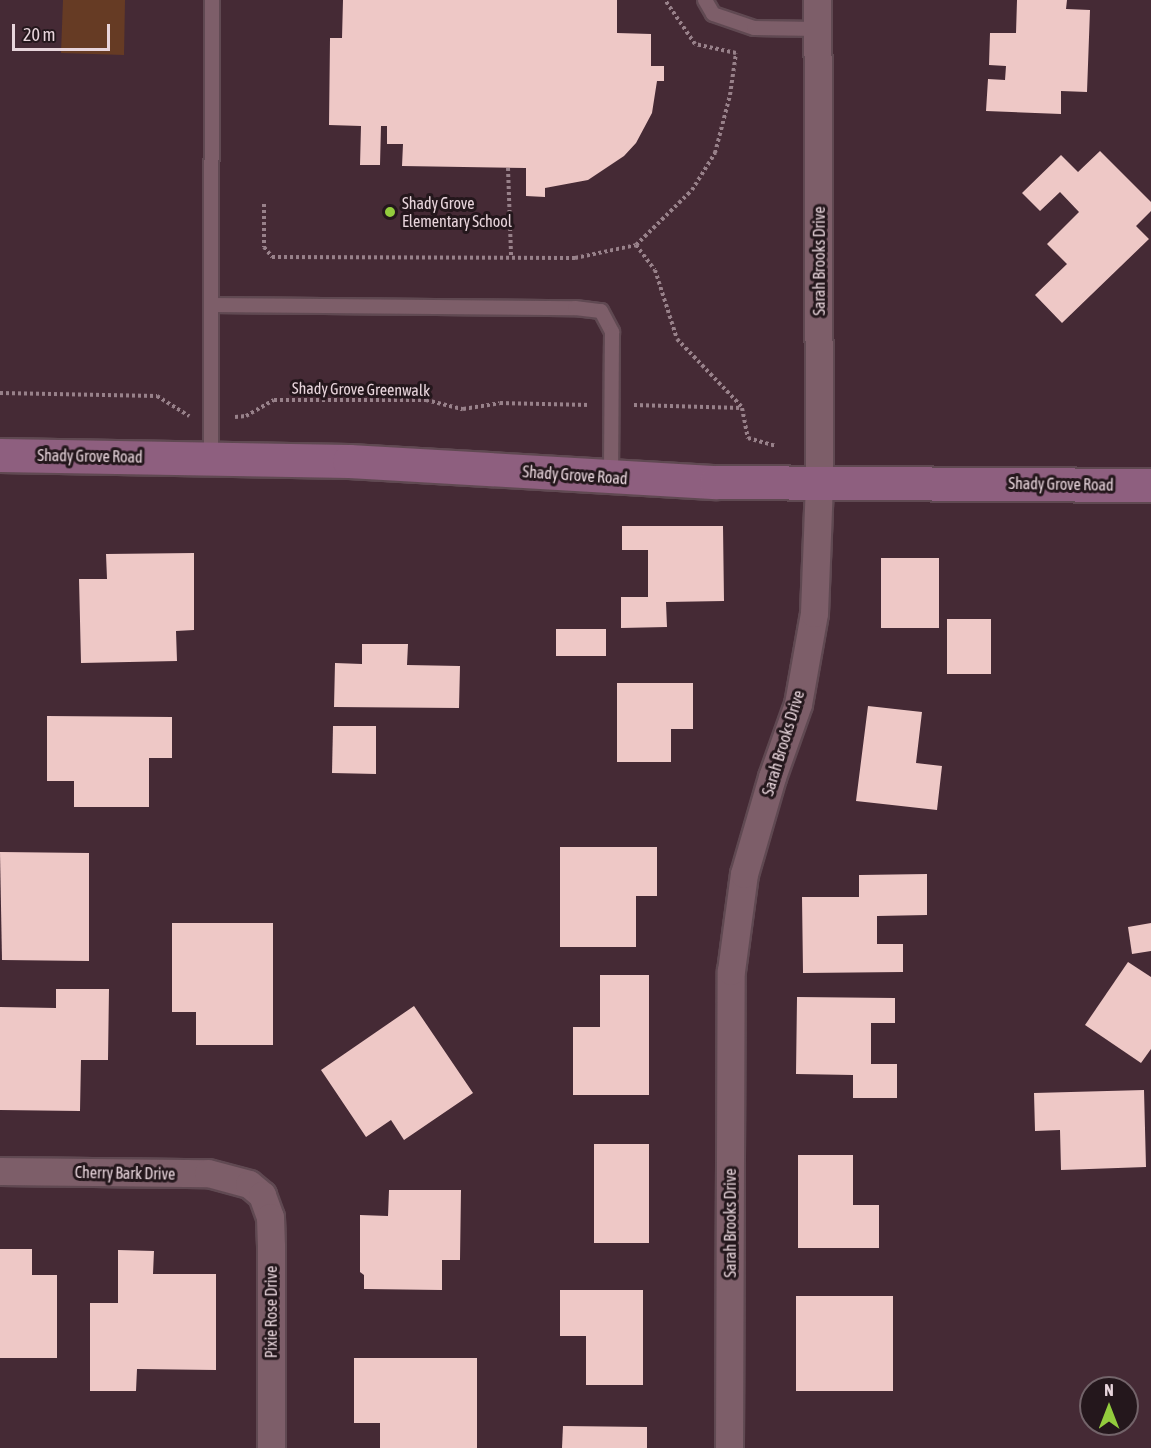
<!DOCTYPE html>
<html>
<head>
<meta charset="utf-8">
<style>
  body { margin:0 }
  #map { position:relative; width:1151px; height:1448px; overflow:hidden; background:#452a35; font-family:"Asap Condensed",sans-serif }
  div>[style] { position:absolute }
  .green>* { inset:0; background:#663b24 }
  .building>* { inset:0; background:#eec8c6 }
  .path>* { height:4px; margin-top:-2px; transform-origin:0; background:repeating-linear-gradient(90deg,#98818a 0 3px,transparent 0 6px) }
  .roads { filter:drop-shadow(2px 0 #604952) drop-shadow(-2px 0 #604952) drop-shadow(0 2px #604952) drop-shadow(0 -2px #604952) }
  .lane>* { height:14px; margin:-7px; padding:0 7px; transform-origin:7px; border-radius:7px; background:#7d5e69 }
  .street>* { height:27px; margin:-13.5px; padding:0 13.5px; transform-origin:13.5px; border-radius:13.5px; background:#7d5e69 }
  .secondary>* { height:33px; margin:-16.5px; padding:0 16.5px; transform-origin:16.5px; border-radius:16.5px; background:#8e5f7f }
  .dots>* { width:16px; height:16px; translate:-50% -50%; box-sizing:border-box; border:3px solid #24171c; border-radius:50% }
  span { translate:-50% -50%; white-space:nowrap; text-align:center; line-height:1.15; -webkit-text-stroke:6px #24171c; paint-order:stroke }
  .poi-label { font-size:16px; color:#e8d5dc }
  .left { translate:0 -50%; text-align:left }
  .street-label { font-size:16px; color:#e8d5dc }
  .north { position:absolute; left:1079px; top:1376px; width:60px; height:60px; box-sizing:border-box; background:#24171c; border:2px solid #726369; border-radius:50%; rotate:0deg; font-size:16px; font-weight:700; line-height:24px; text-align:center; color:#e8d5dc }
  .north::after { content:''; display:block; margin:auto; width:21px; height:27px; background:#93cc3d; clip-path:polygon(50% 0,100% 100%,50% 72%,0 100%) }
  .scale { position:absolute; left:12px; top:24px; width:98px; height:27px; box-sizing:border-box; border:3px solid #e8d5dc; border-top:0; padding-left:8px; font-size:18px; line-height:21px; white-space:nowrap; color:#e8d5dc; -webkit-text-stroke:4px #24171c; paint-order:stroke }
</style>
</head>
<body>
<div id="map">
  <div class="green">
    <i style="clip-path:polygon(63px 0,125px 0,124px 55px,61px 53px)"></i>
  </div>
  <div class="building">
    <i style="clip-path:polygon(343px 0,617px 0,617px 33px,651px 34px,651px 66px,664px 66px,664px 81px,657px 81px,652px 113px,636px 143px,624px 156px,588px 180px,545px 188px,545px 197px,526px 196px,526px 168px,402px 166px,403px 144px,387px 144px,387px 126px,381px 126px,380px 165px,360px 165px,361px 126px,329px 125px,330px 38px,342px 38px)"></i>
    <i style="clip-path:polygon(1017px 0,1067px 0,1066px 9px,1090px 10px,1087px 92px,1061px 91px,1061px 114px,986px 111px,988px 79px,1005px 80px,1006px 66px,989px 65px,990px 33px,1016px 33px)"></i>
    <i style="clip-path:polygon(1100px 151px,1151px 202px,1151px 211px,1136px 226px,1149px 239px,1062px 323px,1035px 295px,1067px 264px,1047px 244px,1079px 212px,1060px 192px,1040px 211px,1022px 193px,1061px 155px,1078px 172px)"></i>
    <i style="clip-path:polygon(622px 526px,723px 526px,724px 601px,666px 602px,667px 627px,621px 628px,621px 597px,648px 597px,648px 550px,622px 550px)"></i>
    <i style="clip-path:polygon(194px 553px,194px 630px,176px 631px,177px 661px,81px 663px,79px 579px,107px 579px,106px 554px)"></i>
    <i style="clip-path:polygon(881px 558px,939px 558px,939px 628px,881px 628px)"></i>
    <i style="clip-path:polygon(947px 619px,991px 619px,991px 674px,947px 674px)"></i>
    <i style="clip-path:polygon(556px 629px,606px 629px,606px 656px,556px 656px)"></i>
    <i style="clip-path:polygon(362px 644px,408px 644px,407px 665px,460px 666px,459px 708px,334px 707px,335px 663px,362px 664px)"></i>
    <i style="clip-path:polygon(617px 683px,693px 683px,693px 729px,671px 729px,671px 762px,617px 762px)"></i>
    <i style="clip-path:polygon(868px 706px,922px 712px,916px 763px,942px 766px,937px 810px,856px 801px)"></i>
    <i style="clip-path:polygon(47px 716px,172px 717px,172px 758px,149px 758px,149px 807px,74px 807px,74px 781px,47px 781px)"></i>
    <i style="clip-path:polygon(333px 726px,376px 726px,376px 774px,332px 773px)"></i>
    <i style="clip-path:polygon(560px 847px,657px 847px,657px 896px,636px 896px,636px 947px,560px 947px)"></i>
    <i style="clip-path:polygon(0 852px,89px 853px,89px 961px,2px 960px)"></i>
    <i style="clip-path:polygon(927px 874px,927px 915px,877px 916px,877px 944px,903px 944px,903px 972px,803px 973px,802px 897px,859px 897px,859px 875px)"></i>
    <i style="clip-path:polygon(172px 923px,273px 923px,273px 1045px,196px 1045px,196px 1012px,172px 1012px)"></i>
    <i style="clip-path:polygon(1151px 923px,1151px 951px,1132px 954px,1128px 927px)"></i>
    <i style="clip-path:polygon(1128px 962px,1151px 977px,1151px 1049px,1141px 1063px,1085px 1025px)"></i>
    <i style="clip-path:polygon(600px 975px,649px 975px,649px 1095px,573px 1095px,573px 1027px,600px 1027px)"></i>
    <i style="clip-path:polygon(56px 989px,109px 989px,108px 1060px,81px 1060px,80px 1111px,0 1110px,0 1007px,56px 1008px)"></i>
    <i style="clip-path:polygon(797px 997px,895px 998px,895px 1023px,871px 1023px,871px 1064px,897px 1064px,897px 1098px,853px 1098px,853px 1075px,796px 1074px)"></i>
    <i style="clip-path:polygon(414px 1006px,473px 1093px,404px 1140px,391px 1120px,366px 1137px,321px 1070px)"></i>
    <i style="clip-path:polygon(1144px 1090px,1146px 1167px,1061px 1170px,1060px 1130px,1035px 1131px,1034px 1093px)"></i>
    <i style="clip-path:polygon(594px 1144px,649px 1144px,649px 1243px,594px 1243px)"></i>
    <i style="clip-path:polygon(798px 1155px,853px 1155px,853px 1205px,879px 1205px,879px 1248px,798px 1248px)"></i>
    <i style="clip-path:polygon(389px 1190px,461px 1190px,460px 1260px,442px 1260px,442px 1290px,364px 1289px,364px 1275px,360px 1272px,360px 1215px,388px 1216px)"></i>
    <i style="clip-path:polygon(0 1249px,32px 1249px,32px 1275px,57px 1275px,57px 1358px,0 1358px)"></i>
    <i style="clip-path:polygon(118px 1250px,154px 1251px,153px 1274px,216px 1274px,216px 1370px,137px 1369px,136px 1391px,90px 1391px,90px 1303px,118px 1303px)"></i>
    <i style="clip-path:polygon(560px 1290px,643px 1290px,643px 1385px,586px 1385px,586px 1336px,560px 1336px)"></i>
    <i style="clip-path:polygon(796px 1296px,893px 1296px,893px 1391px,796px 1391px)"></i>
    <i style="clip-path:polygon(354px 1358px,477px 1358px,477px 1448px,380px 1448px,380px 1423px,354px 1423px)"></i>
    <i style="clip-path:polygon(563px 1426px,647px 1427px,647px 1448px,562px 1448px)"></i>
  </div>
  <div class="path">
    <i style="left:508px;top:168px;width:88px;rotate:88deg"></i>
    <i style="left:264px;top:204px;width:43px;rotate:90deg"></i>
    <i style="left:264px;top:247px;width:13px;rotate:51deg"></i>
    <i style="left:272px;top:257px;width:303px;rotate:0.2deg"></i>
    <i style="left:575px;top:258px;width:62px;rotate:-12deg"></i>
    <i style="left:636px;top:245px;width:78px;rotate:-44.5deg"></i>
    <i style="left:692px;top:190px;width:44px;rotate:-58.1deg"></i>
    <i style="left:715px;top:153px;width:60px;rotate:-75.5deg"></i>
    <i style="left:730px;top:95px;width:42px;rotate:-81.9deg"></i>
    <i style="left:736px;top:53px;width:42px;rotate:-167.6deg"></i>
    <i style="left:695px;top:44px;width:53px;rotate:-124.3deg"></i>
    <i style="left:636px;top:245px;width:31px;rotate:53deg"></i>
    <i style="left:655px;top:270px;width:72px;rotate:72.3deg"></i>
    <i style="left:677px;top:339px;width:94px;rotate:46.3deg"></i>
    <i style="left:0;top:393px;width:157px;rotate:1.1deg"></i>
    <i style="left:157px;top:396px;width:38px;rotate:32deg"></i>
    <i style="left:634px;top:405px;width:108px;rotate:1.6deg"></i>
    <i style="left:742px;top:408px;width:31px;rotate:79deg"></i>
    <i style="left:748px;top:438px;width:29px;rotate:16deg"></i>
    <i style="left:235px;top:417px;width:11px;rotate:-5deg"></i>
    <i style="left:246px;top:416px;width:32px;rotate:-30deg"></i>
    <i style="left:274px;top:400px;width:152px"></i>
    <i style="left:426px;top:400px;width:38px;rotate:14deg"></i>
    <i style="left:463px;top:409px;width:37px;rotate:-9deg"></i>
    <i style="left:500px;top:403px;width:90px;rotate:1.3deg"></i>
  </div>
  <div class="roads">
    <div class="lane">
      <i style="left:705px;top:0;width:16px;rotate:60deg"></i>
      <i style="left:713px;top:14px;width:43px;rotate:18.9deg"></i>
      <i style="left:754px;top:28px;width:63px;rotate:0.9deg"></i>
      <i style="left:211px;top:305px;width:364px;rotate:0.5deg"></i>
      <i style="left:575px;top:308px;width:26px;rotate:7deg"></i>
      <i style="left:601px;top:311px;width:24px;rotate:62deg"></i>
      <i style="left:612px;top:332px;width:144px;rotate:90.4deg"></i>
      <i style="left:211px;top:458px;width:458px;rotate:-89.9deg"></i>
    </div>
    <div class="street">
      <i style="left:0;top:1171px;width:208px;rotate:0.6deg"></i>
      <i style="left:208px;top:1173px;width:42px;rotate:15deg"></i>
      <i style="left:249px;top:1184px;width:17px;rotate:40deg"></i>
      <i style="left:262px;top:1195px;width:23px;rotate:70deg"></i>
      <i style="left:270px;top:1217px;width:29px;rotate:88deg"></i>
      <i style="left:271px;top:1246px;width:202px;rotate:90deg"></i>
      <i style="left:729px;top:1448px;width:477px;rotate:-89.8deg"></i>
      <i style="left:731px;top:971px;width:98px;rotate:-82.4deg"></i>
      <i style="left:744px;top:874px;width:101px;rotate:-73.9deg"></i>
      <i style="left:772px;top:777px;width:77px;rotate:-70.4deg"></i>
      <i style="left:798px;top:704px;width:92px;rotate:-80deg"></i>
      <i style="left:814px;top:613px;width:131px;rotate:-87.8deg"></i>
      <i style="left:819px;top:482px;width:482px;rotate:-90.2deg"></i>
    </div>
    <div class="secondary">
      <i style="left:0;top:455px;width:349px;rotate:1deg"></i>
      <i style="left:349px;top:461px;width:368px;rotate:3.3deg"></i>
      <i style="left:716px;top:482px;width:435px;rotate:0.4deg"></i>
    </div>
  </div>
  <div class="dots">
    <i style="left:390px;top:212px;background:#93cc3d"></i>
  </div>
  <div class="poi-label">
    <span class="left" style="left:402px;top:212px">Shady Grove<br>Elementary School</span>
  </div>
  <div class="street-label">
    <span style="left:819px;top:261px;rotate:-90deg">Sarah Brooks Drive</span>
    <span style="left:361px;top:389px;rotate:1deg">Shady Grove Greenwalk</span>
    <span style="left:90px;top:456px;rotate:1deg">Shady Grove Road</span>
    <span style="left:575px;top:475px;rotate:4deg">Shady Grove Road</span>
    <span style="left:1061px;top:484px;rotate:1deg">Shady Grove Road</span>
    <span style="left:783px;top:743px;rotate:-73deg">Sarah Brooks Drive</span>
    <span style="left:125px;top:1173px;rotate:1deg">Cherry Bark Drive</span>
    <span style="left:730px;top:1223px;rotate:-90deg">Sarah Brooks Drive</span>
    <span style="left:271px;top:1312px;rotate:-90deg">Pixie Rose Drive</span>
  </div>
  <div class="north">N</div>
  <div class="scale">20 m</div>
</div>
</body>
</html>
